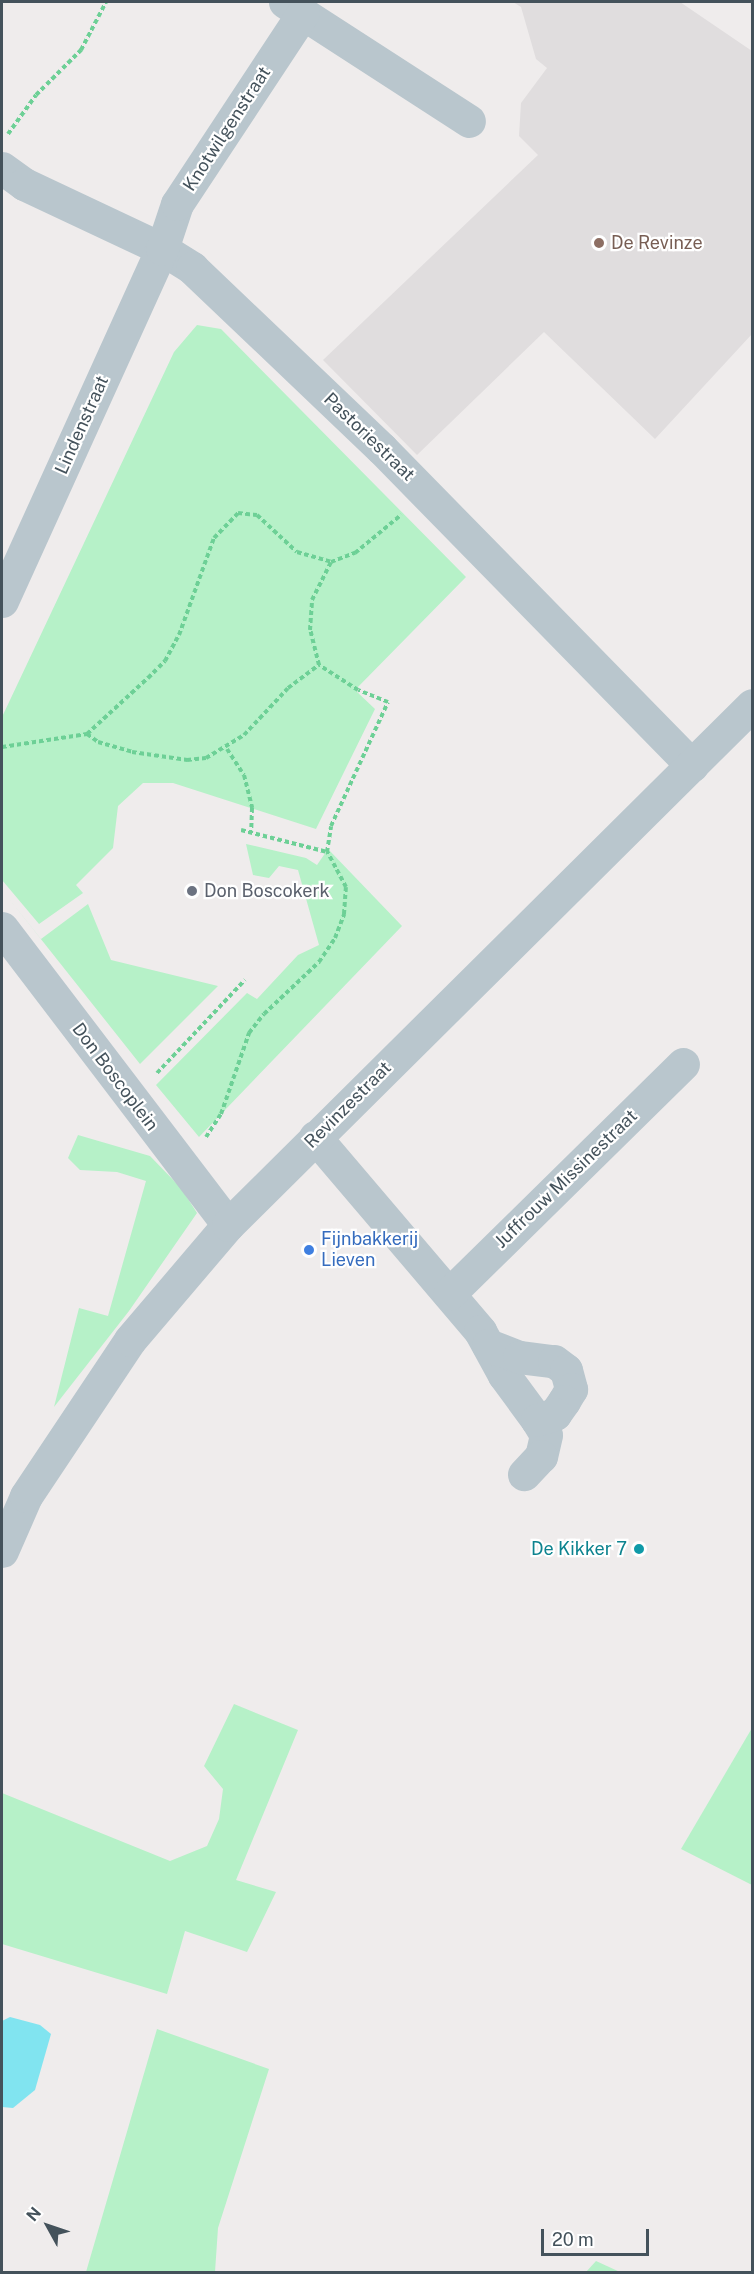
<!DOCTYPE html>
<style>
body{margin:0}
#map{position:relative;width:754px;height:2274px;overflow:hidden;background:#efecec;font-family:"Public Sans",sans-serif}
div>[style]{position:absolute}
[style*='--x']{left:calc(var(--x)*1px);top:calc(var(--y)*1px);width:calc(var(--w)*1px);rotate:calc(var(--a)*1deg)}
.education>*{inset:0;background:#e0ddde}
.green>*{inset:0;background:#b6f1c8}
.water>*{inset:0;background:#81e4f0}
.path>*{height:4px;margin-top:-2px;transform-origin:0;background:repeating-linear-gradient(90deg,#6dd096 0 4.5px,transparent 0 7.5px)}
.minor>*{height:33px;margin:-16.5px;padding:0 16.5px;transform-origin:16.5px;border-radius:16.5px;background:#b9c6cd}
.dots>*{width:16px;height:16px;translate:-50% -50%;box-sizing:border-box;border:3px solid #fff;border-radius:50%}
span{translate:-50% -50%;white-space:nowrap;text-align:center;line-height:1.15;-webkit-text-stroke:4.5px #fff;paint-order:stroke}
.street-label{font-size:18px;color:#44525b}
.education-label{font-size:18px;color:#785e54}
.left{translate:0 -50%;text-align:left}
.worship-label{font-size:18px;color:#5b616d}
.shop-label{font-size:18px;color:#366cbe}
.culture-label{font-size:18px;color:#0d838f}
.right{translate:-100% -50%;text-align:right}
.frame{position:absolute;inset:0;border:3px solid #44525b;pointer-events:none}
.north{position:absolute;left:18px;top:2196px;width:60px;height:60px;-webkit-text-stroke:4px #fff;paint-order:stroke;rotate:310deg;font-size:16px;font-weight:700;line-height:24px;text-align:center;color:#44525b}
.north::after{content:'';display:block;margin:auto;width:21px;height:27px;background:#44525b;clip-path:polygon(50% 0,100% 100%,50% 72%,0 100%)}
.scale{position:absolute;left:541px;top:2229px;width:108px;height:27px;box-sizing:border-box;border:3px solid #44525b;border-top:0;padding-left:8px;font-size:18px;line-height:21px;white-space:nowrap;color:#44525b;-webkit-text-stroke:4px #fff;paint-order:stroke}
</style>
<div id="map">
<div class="education">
<div style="clip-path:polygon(513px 2px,680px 2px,752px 51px,752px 334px,655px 439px,544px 332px,417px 455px,323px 360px,538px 155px,519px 136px,521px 103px,547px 68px,536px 59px,521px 7px)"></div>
</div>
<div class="green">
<div style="clip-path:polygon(197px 325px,221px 329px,466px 577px,355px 690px,375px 709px,316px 829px,173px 783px,143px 783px,118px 806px,113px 848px,76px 885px,83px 893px,39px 924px,2px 880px,2px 717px,174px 352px)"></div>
<div style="clip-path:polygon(246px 844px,306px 858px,317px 865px,328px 849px,402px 926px,199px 1137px,156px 1085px,247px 993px,257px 999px,298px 955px,319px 945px,298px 870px,279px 866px,269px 878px,253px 875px)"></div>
<div style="clip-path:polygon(2px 890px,41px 939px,88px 904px,111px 960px,218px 986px,140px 1064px)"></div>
<div style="clip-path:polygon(78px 1135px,150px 1156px,181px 1188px,197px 1213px,129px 1311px,54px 1407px,79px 1308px,108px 1316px,146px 1181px,117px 1172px,80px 1170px,68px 1158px)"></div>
<div style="clip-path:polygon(234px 1704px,298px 1730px,236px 1880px,276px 1892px,247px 1952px,185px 1931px,167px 1994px,2px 1944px,2px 1793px,170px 1861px,207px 1846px,219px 1819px,223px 1789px,204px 1766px)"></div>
<div style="clip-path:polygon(752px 1728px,752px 1885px,681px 1849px)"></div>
<div style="clip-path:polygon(157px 2029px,269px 2069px,218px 2228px,215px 2272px,86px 2272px)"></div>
<div style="clip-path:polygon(596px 2261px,620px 2272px,586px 2272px)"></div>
</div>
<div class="water">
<div style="clip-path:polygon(10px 2017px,40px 2025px,51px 2034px,35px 2090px,13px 2108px,2px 2107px,2px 2021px)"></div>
</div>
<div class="path">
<div style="--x:8;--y:134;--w:48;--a:-54.3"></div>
<div style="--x:36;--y:95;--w:64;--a:-45"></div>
<div style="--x:81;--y:50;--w:54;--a:-62.5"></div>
<div style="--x:87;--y:734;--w:14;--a:36"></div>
<div style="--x:98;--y:742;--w:35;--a:16"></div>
<div style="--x:132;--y:752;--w:56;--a:8.3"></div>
<div style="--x:187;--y:760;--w:19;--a:-6"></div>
<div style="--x:206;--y:758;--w:44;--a:-31.2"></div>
<div style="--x:244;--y:735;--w:64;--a:-46.9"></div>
<div style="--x:288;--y:688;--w:39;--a:-37"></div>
<div style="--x:2;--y:747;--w:86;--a:-8.7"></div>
<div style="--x:87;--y:734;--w:83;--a:-42.6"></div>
<div style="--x:148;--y:678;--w:24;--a:-45"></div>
<div style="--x:165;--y:661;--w:30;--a:-62"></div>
<div style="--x:179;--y:635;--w:103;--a:-70.2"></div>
<div style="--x:214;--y:538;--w:35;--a:-46"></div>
<div style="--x:238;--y:513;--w:19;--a:6"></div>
<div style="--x:257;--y:515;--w:54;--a:42.8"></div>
<div style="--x:297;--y:552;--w:35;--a:16"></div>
<div style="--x:227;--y:749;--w:31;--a:57"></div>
<div style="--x:244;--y:775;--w:34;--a:76"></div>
<div style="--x:252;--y:808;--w:24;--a:92"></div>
<div style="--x:241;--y:830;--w:89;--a:14.3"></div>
<div style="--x:157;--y:1073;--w:128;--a:-46.6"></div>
<div style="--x:206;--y:1137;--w:27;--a:-57"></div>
<div style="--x:221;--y:1114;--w:86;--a:-70.9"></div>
<div style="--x:249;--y:1033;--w:24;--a:-52"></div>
<div style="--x:264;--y:1014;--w:76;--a:-43.4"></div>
<div style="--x:319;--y:962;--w:29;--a:-56"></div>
<div style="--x:335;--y:938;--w:26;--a:-69"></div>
<div style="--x:344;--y:914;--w:27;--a:-86"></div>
<div style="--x:346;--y:887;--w:40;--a:-118"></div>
<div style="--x:327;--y:852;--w:26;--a:-81"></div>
<div style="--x:331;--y:826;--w:136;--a:-65.3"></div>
<div style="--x:388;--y:702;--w:32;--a:-158"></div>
<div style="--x:358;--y:690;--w:46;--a:-147.3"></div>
<div style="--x:319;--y:665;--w:36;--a:-104"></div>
<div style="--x:310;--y:630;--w:30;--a:-86"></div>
<div style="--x:312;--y:600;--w:42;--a:-63.4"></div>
<div style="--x:331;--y:562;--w:26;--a:-21"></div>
<div style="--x:355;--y:553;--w:60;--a:-39.6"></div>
</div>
<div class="minor">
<div style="--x:285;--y:2;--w:219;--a:32.9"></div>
<div style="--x:2;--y:168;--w:27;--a:36"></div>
<div style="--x:24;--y:184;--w:153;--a:25.2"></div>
<div style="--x:162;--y:249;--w:36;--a:32"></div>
<div style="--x:192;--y:268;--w:262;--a:43.6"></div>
<div style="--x:382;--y:449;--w:443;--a:45.6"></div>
<div style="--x:2;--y:601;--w:387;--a:-65.6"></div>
<div style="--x:162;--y:249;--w:47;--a:-71.6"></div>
<div style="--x:177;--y:204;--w:229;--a:-56.6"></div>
<div style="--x:2;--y:928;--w:373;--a:52.7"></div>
<div style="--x:315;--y:1137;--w:255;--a:49.6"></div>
<div style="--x:480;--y:1331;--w:50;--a:61.4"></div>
<div style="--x:504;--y:1375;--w:56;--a:53.7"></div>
<div style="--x:537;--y:1420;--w:17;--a:59"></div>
<div style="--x:546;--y:1435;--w:22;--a:103"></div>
<div style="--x:541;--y:1456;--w:25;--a:133"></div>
<div style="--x:449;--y:1294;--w:328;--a:-44.5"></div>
<div style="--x:488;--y:1345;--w:33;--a:21"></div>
<div style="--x:519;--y:1357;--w:35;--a:7"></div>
<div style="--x:554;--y:1361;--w:15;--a:37"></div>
<div style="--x:566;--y:1370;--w:20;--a:75"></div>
<div style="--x:571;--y:1389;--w:14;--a:120"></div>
<div style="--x:564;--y:1401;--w:16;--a:125"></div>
<div style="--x:555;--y:1414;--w:19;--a:162"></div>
<div style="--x:2;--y:1551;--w:60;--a:-66.4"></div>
<div style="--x:26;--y:1496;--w:187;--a:-56.3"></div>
<div style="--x:130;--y:1340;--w:151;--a:-49.6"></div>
<div style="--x:228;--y:1225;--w:738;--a:-44.78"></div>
</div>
<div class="dots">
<div style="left:599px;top:243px;background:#8d6e63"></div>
<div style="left:192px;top:891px;background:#6b7280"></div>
<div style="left:309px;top:1250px;background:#3f7fe0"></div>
<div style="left:639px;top:1549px;background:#0f9aa8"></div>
</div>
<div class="street-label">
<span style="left:227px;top:129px;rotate:-57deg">Knotwilgenstraat</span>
<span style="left:82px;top:425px;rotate:-66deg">Lindenstraat</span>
<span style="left:369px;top:437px;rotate:44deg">Pastoriestraat</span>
<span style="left:115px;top:1077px;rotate:53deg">Don Boscoplein</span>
<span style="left:348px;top:1105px;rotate:-45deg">Revinzestraat</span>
<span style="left:566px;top:1179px;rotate:-44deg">Juffrouw Missinestraat</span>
</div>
<div class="education-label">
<span class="left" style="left:611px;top:243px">De Revinze</span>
</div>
<div class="worship-label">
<span class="left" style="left:204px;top:891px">Don Boscokerk</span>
</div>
<div class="shop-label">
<span class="left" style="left:321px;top:1250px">Fijnbakkerij<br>Lieven</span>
</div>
<div class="culture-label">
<span class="right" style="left:627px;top:1549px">De Kikker 7</span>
</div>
<div class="frame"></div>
<div class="north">N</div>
<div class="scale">20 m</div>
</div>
